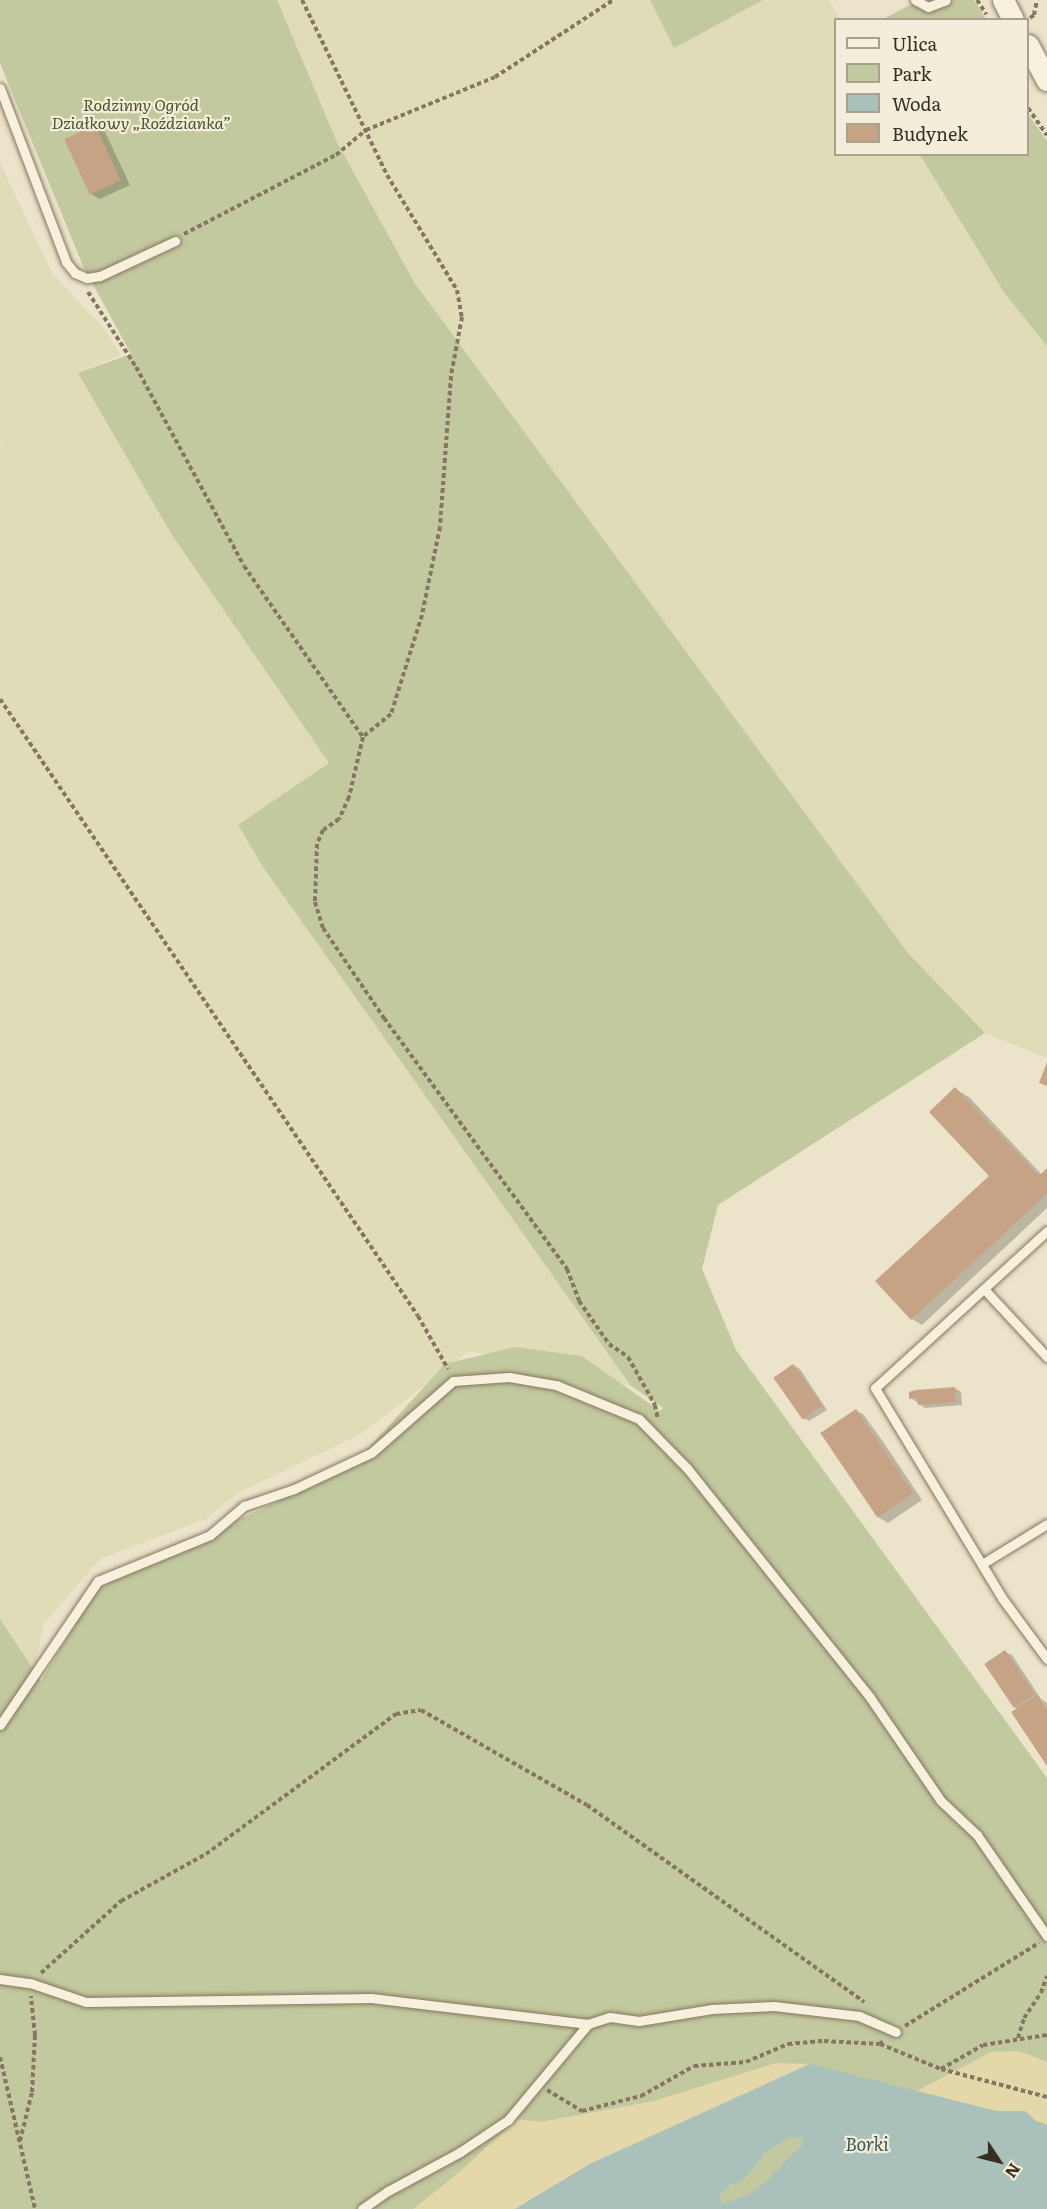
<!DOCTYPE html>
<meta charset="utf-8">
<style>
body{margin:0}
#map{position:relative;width:1047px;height:2209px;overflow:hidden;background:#ebe3ca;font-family:Literata,serif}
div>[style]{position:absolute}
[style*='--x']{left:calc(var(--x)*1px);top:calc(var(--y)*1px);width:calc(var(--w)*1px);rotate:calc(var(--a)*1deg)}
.farmland>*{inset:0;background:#e0dcb8}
.green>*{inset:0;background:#c2c99f}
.sand>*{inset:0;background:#e4d8aa}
.water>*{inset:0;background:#aac0bb}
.shadow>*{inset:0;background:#0003}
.building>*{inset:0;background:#c6a384;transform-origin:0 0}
.path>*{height:4px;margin-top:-2px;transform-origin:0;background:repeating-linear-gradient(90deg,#867660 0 4.5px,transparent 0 7.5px)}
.roads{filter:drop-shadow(0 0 2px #867660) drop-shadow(0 0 2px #867660)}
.service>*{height:9px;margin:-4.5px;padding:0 4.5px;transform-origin:4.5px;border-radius:4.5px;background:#f6f0dd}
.tertiary>*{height:21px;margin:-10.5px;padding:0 10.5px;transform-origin:10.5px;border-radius:10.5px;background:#f6f0dd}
span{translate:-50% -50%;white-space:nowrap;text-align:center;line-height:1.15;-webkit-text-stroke:4.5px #f3edd9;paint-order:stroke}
.park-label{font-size:16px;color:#47532a;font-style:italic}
.water-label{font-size:18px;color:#335656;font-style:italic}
.legend{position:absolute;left:834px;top:18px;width:195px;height:138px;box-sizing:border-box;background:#f3edd9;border:2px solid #a8a190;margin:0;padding:8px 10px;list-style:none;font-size:18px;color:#382e22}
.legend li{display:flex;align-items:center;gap:12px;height:30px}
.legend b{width:30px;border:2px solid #a8a190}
.north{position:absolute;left:969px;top:2131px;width:60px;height:60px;-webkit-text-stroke:4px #f3edd9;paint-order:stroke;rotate:125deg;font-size:16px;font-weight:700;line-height:24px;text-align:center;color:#382e22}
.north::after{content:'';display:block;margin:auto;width:21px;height:27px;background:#382e22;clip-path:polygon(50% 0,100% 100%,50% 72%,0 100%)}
</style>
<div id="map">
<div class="farmland">
<div style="clip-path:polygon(277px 0,650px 0,674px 47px,763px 0,829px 0,841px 19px,836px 20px,836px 154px,920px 155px,1005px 294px,1047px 346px,1047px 1058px,985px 1033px,908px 953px,414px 282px,337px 142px)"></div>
<div style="clip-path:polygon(0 163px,53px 275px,106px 330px,120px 355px,79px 373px,172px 535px,329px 763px,238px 826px,263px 867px,631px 1386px,469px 1351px,361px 1434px,238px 1493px,206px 1519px,100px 1559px,43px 1625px,34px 1673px,0 1625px,0 443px,20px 483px,0 440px)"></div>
</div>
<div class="green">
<div style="clip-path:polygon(0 0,277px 0,337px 142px,414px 282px,908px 953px,985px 1033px,718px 1205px,702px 1269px,736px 1350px,1047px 1778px,1047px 2209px,0 2209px,0 1619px,41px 1681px,94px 1593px,140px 1559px,217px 1530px,352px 1466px,445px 1364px,515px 1347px,582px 1356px,660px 1411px,663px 1408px,631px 1386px,263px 867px,238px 825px,329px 763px,172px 535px,78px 373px,131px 354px,83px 266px,0 63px)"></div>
<div style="clip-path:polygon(650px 0,763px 0,674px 48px)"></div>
<div style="clip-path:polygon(920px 0,974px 0,986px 19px,881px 20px)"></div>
<div style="clip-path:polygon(1028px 114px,1047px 141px,1047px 346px,1005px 294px,920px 155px,1028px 154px)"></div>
</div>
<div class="sand">
<div style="clip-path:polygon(1019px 2051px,1047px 2062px,1047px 2125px,1036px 2121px,1025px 2111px,996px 2111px,917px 2091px,991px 2052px)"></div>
<div style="clip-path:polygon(776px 2063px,810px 2064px,590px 2164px,515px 2209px,413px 2209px,456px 2175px,517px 2119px,541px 2122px,654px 2101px)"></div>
</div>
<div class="water">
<div style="clip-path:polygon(evenodd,810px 2064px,996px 2111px,1025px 2111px,1036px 2121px,1047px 2125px,1047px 2209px,515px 2209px,590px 2164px,810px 2064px,790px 2137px,802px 2138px,802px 2146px,782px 2164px,780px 2170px,774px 2171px,770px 2179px,748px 2195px,724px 2204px,719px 2200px,721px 2193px,730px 2185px,743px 2180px,766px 2152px,790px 2137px)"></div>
</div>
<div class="shadow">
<div style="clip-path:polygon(95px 127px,105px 132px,130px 185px,100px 199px,90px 193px)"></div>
<div style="clip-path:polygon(955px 1089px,969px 1097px,1043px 1176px,1047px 1171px,1047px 1208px,922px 1325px,912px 1319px,877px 1281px,991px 1176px)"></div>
<div style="clip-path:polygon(793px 1365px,800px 1369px,827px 1410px,809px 1421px,803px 1418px)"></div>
<div style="clip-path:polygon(955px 1388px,961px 1392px,962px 1405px,925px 1408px,911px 1398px)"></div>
<div style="clip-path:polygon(856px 1411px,863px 1414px,884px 1443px,922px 1500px,888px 1523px,878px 1517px,822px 1434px)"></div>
<div style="clip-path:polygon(1005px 1652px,1012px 1655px,1041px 1699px,1047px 1703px,1047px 1763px,1015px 1707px)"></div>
</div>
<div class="building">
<div style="left:95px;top:125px;width:61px;height:34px;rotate:65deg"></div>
<div style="clip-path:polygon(1047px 1062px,1047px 1086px,1039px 1083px)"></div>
<div style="clip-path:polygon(955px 1087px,1039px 1176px,1047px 1168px,1047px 1194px,911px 1320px,875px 1281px,989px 1176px,929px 1112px)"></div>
<div style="left:793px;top:1364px;width:51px;height:24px;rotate:55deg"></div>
<div style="clip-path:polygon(955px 1387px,956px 1402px,918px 1405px,917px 1398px,909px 1399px,909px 1392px,916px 1390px)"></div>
<div style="left:856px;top:1409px;width:102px;height:43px;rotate:56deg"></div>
<div style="left:1005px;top:1650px;width:53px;height:25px;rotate:56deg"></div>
<div style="clip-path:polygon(1037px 1695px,1047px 1710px,1047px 1766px,1011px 1712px)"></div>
</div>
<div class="path">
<div style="--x:302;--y:0;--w:195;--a:64.1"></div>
<div style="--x:387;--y:175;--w:135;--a:58.7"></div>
<div style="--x:457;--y:290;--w:27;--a:80"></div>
<div style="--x:462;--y:317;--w:60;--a:100.6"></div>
<div style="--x:451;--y:376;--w:151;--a:94.2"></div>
<div style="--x:440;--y:527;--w:90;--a:101.6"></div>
<div style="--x:422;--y:615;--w:104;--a:107.4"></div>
<div style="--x:391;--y:714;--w:36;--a:141"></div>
<div style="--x:363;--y:737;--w:62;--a:103.1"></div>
<div style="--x:349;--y:797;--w:24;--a:114"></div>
<div style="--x:339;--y:819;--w:19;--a:145"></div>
<div style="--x:323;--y:830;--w:15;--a:113"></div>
<div style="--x:317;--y:844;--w:58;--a:92"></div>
<div style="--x:315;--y:902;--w:27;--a:73"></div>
<div style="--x:323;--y:928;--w:109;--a:55.9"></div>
<div style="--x:384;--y:1018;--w:311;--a:53.9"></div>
<div style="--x:567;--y:1269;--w:34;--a:69"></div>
<div style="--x:579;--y:1301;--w:52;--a:55.1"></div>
<div style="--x:609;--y:1344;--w:23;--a:34"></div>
<div style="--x:628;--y:1357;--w:55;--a:60.6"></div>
<div style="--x:655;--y:1405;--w:15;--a:79"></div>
<div style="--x:977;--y:0;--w:17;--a:57"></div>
<div style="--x:1030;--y:18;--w:5;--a:-37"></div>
<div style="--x:1034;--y:15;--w:15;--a:-79"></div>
<div style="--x:1028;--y:108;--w:33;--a:55"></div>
<div style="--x:184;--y:234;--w:171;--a:-27.5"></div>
<div style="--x:336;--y:155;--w:39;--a:-40"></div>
<div style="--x:366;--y:130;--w:139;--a:-22.3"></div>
<div style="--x:495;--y:77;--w:141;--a:-33.1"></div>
<div style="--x:88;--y:292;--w:89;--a:57.4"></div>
<div style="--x:136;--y:367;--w:226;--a:61.5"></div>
<div style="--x:244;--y:566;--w:208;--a:55.2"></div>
<div style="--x:0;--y:699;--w:745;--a:55.88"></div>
<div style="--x:418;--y:1316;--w:61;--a:60.5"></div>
<div style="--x:41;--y:1973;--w:108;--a:-42"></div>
<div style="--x:121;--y:1901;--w:97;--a:-28.9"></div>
<div style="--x:206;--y:1854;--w:236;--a:-36.4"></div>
<div style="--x:396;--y:1714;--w:25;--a:-9"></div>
<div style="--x:421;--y:1710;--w:191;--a:29.8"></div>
<div style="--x:587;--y:1805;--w:340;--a:35.4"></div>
<div style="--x:905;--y:2026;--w:158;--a:-31.8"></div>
<div style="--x:1018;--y:2038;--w:21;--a:-73"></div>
<div style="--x:1024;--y:2018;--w:30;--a:-56"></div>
<div style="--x:1041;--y:1993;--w:18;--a:-71"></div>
<div style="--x:880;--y:2044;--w:66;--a:22.3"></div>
<div style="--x:941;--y:2069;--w:110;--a:14.8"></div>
<div style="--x:0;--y:2057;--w:156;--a:77"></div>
<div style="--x:941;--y:2069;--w:48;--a:-29.7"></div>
<div style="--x:983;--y:2045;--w:65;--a:-8.9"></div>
<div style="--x:547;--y:2090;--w:41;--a:31"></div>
<div style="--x:582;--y:2111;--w:61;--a:-14.3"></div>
<div style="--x:641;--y:2096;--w:61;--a:-29.5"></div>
<div style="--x:694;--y:2066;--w:52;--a:-4.4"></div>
<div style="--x:746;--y:2062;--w:46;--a:-23.2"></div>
<div style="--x:788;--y:2044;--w:36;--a:-5"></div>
<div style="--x:824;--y:2041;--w:55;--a:3.1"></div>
<div style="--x:879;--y:2044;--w:6;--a:-31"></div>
<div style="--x:20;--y:2141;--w:50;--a:-76.2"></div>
<div style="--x:32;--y:2092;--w:57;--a:-87"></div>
<div style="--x:35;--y:2035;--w:39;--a:-96"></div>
</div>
<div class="roads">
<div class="service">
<div style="--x:915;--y:0;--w:15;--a:28"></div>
<div style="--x:928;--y:7;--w:19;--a:-21"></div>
<div style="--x:0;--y:88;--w:186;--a:69.2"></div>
<div style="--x:66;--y:262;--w:14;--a:51"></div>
<div style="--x:75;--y:273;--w:13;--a:23"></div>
<div style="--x:87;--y:278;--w:13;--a:-9"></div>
<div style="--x:100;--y:276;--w:83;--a:-25"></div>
<div style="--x:1047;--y:1231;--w:233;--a:137.6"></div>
<div style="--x:875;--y:1388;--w:245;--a:58.8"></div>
<div style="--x:1002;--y:1598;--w:76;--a:53.6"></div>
<div style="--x:984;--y:1289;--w:93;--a:47.2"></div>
<div style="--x:982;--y:1564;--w:76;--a:-31.6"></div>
<div style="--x:0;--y:1725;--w:174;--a:-55.8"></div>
<div style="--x:98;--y:1581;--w:121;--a:-22.3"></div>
<div style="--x:210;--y:1535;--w:45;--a:-40.5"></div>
<div style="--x:244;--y:1506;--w:53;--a:-18.8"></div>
<div style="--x:294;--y:1489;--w:85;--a:-25.1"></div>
<div style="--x:371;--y:1453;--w:109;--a:-41.3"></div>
<div style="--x:453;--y:1381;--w:56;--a:-4.1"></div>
<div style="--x:509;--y:1377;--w:48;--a:9.7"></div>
<div style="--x:556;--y:1385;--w:90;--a:22.3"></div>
<div style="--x:639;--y:1419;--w:69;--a:45.6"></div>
<div style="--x:687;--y:1468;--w:292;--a:51.4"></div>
<div style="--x:869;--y:1696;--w:127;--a:55.6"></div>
<div style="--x:941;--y:1801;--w:50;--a:43.4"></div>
<div style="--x:977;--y:1835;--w:123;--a:55.3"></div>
<div style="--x:0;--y:1979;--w:30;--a:8"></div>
<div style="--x:30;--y:1983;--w:59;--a:18.7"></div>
<div style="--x:86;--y:2002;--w:285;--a:-0.8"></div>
<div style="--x:371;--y:1998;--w:219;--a:6.8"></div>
<div style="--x:588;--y:2024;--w:23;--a:-18"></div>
<div style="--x:610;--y:2017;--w:29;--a:8"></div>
<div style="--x:639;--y:2021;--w:74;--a:-9.3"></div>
<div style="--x:712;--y:2009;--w:62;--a:-2.8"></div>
<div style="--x:774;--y:2006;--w:86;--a:6.7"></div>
<div style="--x:859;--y:2016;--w:40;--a:23.4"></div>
<div style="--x:362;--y:2209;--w:32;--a:-35"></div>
<div style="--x:388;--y:2191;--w:82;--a:-28.4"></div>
<div style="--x:460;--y:2152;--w:58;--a:-33.7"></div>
<div style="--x:508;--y:2120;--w:125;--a:-50.2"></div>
</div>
<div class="tertiary">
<div style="--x:1003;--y:0;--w:22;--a:63"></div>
<div style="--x:1028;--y:45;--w:40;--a:62"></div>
</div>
</div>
<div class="park-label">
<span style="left:141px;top:113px">Rodzinny Ogród<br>Działkowy „Roździanka”</span>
</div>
<div class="water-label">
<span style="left:867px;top:2144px">Borki</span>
</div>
<ul class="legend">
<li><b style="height:8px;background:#f6f0dd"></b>Ulica</li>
<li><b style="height:16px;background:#c2c99f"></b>Park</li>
<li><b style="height:16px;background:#aac0bb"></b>Woda</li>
<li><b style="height:16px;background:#c6a384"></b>Budynek</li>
</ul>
<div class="north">N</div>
</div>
